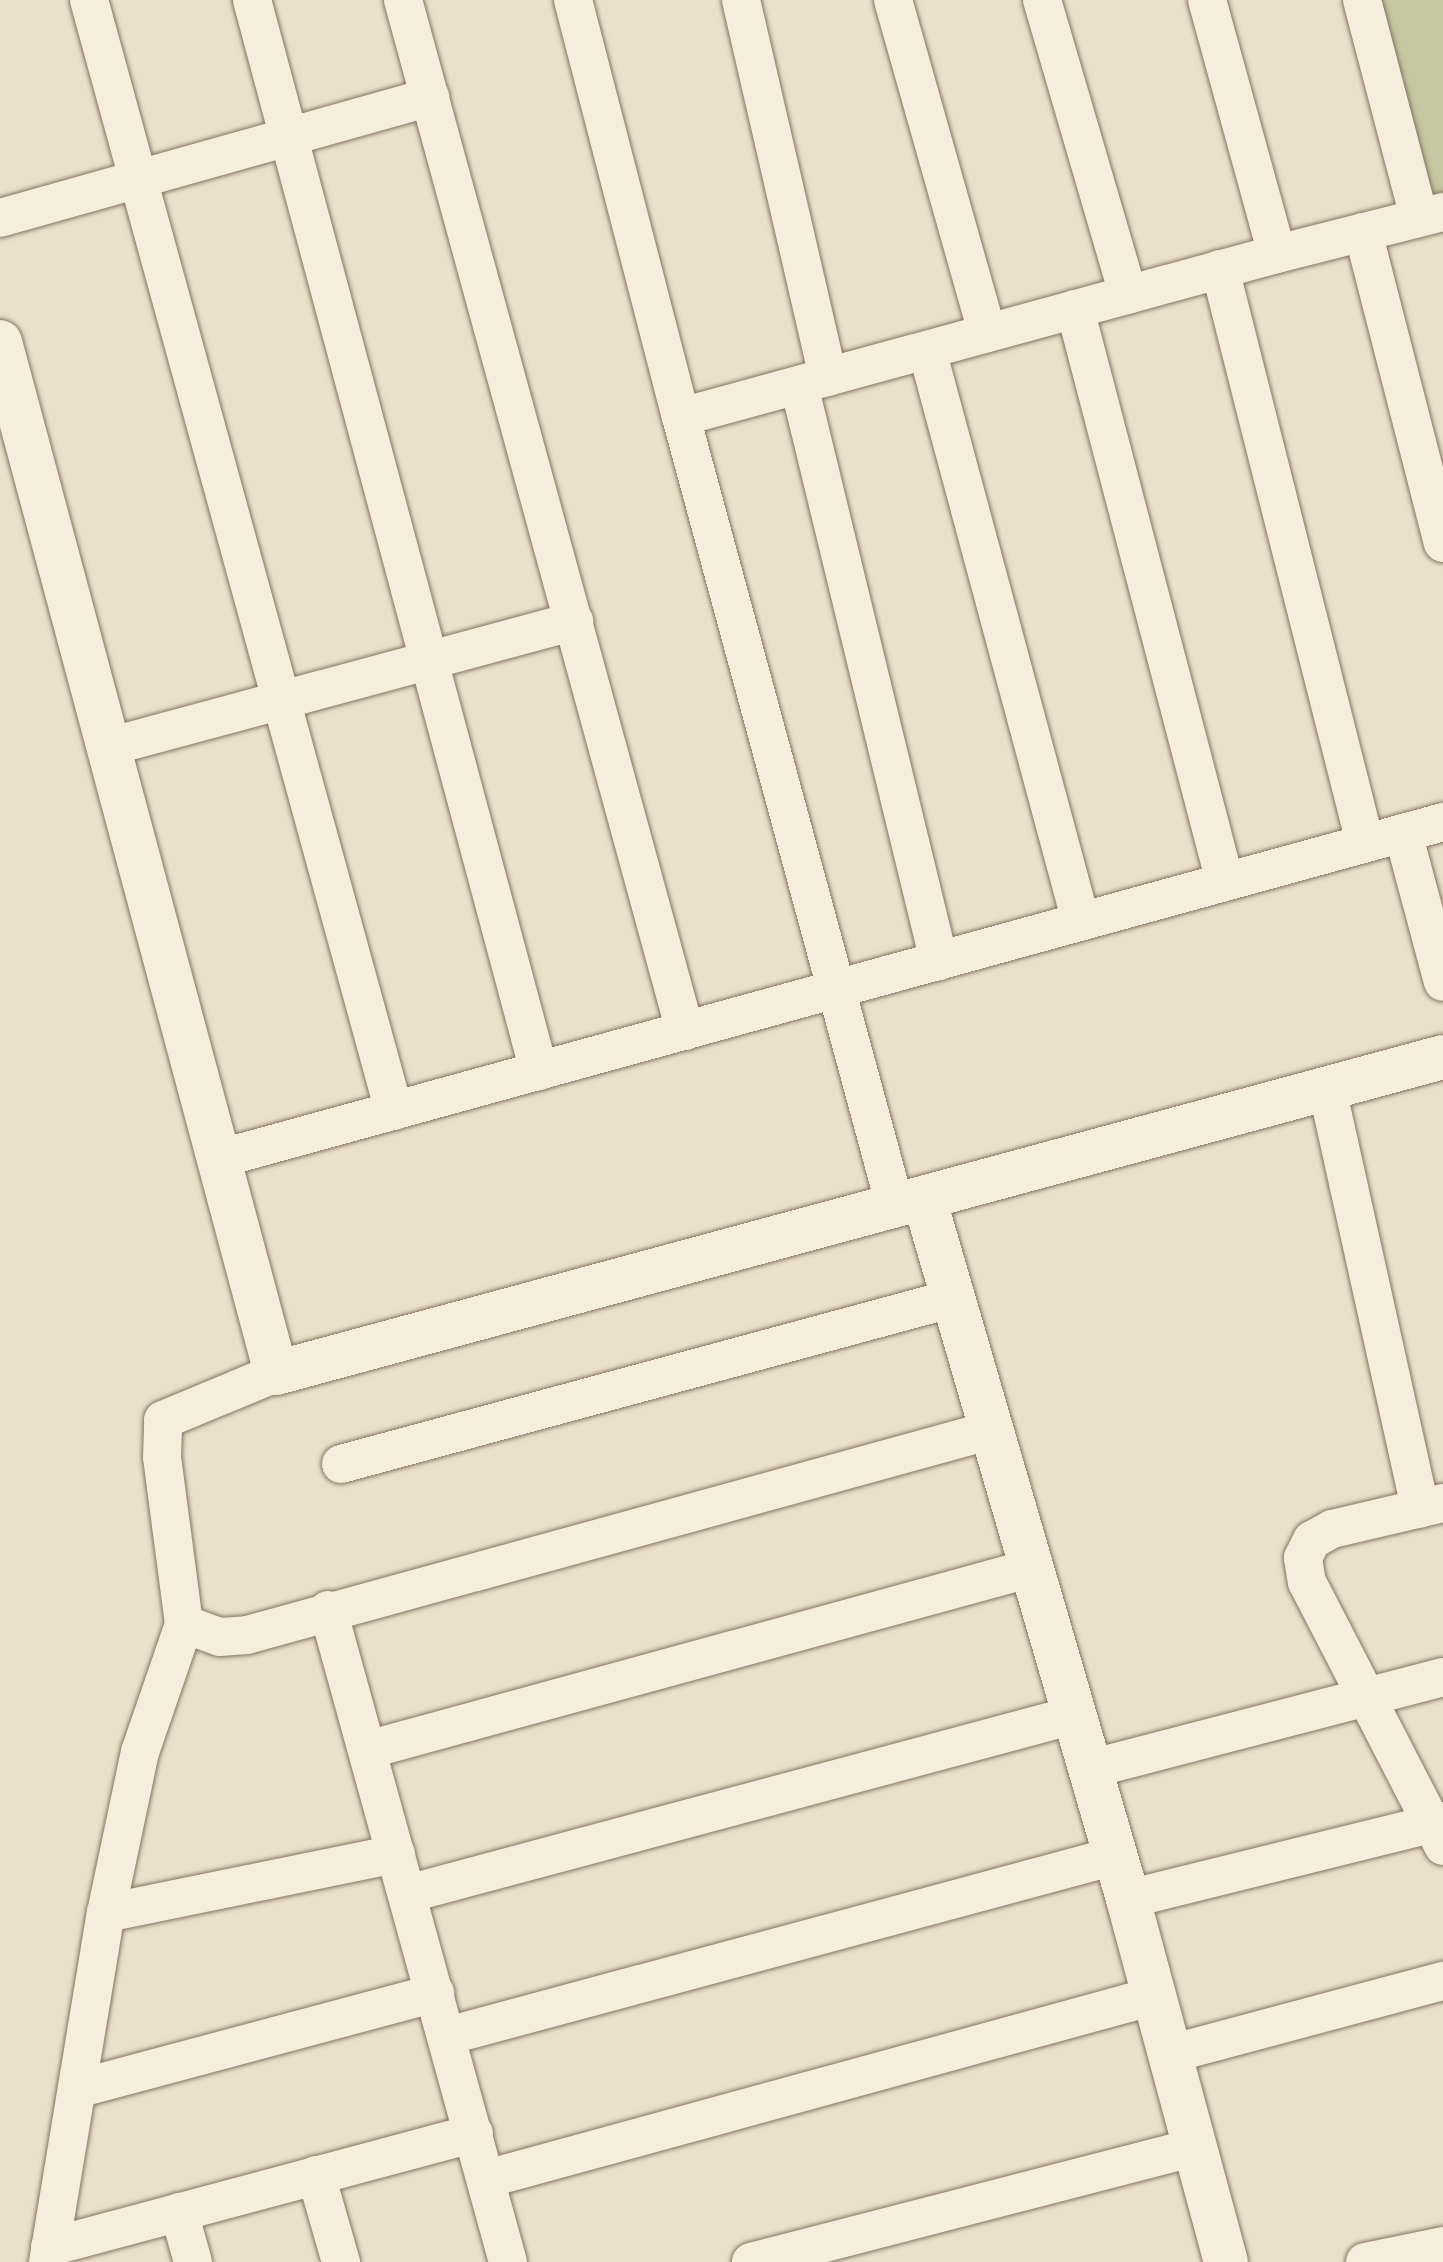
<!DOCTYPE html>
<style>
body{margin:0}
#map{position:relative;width:1443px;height:2262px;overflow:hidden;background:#eae0cb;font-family:"IBM Plex Serif",serif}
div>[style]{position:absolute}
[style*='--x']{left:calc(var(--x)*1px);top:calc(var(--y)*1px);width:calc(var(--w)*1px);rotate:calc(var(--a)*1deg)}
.green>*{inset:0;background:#c4c7a0}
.roads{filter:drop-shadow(0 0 2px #857361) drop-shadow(0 0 2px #857361)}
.minor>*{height:38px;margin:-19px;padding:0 19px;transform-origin:19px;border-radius:19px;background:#f6eddd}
.tertiary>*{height:44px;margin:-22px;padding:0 22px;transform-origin:22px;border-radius:22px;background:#f6eddd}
span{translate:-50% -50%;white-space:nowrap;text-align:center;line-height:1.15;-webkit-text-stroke:7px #f2eada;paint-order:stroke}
</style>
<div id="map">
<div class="green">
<div style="clip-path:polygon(1373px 0,1443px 0,1443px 195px,1428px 200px)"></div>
</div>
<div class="roads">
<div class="minor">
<div style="--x:89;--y:0;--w:1152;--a:74.65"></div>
<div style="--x:252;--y:0;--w:1109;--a:75"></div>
<div style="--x:403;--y:0;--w:1069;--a:74.7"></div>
<div style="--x:573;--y:0;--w:431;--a:75.5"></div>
<div style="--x:681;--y:417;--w:818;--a:74.82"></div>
<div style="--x:741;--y:0;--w:387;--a:77"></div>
<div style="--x:893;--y:0;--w:346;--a:74.2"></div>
<div style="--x:1042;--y:0;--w:307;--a:73.7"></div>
<div style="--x:1207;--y:0;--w:263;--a:74.6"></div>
<div style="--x:1362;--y:0;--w:225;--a:75.3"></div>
<div style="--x:0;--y:218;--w:447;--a:-15.7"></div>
<div style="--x:1363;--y:232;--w:321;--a:75.6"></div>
<div style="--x:1220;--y:269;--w:592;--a:75.82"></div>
<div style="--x:1075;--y:309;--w:592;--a:75.33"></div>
<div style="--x:927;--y:350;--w:592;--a:74.93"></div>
<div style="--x:799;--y:385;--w:593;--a:76.34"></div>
<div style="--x:681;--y:417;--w:618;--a:-15.3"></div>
<div style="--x:1277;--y:254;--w:171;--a:-14.2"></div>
<div style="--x:108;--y:747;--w:483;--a:-15.1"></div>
<div style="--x:1403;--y:833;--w:154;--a:75"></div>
<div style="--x:1327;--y:1088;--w:431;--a:77.5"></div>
<div style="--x:218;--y:1159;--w:1271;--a:-15.38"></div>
<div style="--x:341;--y:1464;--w:635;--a:-15.15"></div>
<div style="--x:1443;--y:1503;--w:114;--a:166.8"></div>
<div style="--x:1332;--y:1529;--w:23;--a:151"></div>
<div style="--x:1312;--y:1540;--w:20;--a:117"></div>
<div style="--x:1303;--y:1558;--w:24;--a:81"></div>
<div style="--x:1307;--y:1582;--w:297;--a:62.7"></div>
<div style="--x:328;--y:1610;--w:676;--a:74.57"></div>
<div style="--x:184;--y:1624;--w:38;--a:20"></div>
<div style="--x:220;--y:1637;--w:27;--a:-4"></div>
<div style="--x:247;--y:1635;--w:773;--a:-15.39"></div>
<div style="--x:367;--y:1750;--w:689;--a:-15.31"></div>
<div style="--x:1090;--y:1769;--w:365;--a:-14.6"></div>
<div style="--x:407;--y:1894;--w:691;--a:-15.02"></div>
<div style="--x:1128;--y:1899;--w:325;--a:-13.9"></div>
<div style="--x:106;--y:1913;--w:296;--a:-11.5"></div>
<div style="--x:447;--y:2036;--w:692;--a:-15.08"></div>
<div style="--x:1170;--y:2054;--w:283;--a:-15"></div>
<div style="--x:77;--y:2089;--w:371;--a:-15"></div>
<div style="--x:316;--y:2175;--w:91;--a:74"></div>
<div style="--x:486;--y:2179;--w:693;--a:-15.32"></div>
<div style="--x:179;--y:2212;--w:52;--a:74.4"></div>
<div style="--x:50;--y:2247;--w:439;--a:-15"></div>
<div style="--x:48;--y:2262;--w:354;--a:-80.6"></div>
<div style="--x:106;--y:1913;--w:165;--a:-78.1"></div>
<div style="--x:140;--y:1752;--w:135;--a:-71"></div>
<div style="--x:184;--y:1624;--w:168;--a:-97.5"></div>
<div style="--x:162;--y:1457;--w:37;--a:-88"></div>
<div style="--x:163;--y:1420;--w:122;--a:-22.6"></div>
<div style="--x:751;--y:2262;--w:459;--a:-14.5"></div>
<div style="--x:1365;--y:2262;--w:80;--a:-11.6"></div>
</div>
<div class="tertiary">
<div style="--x:0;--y:342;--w:1067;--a:75.01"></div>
<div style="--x:276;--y:1373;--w:1209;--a:-15.15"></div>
<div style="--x:924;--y:1198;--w:730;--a:73.77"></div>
<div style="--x:1128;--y:1899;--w:376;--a:74.9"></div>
</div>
</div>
</div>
